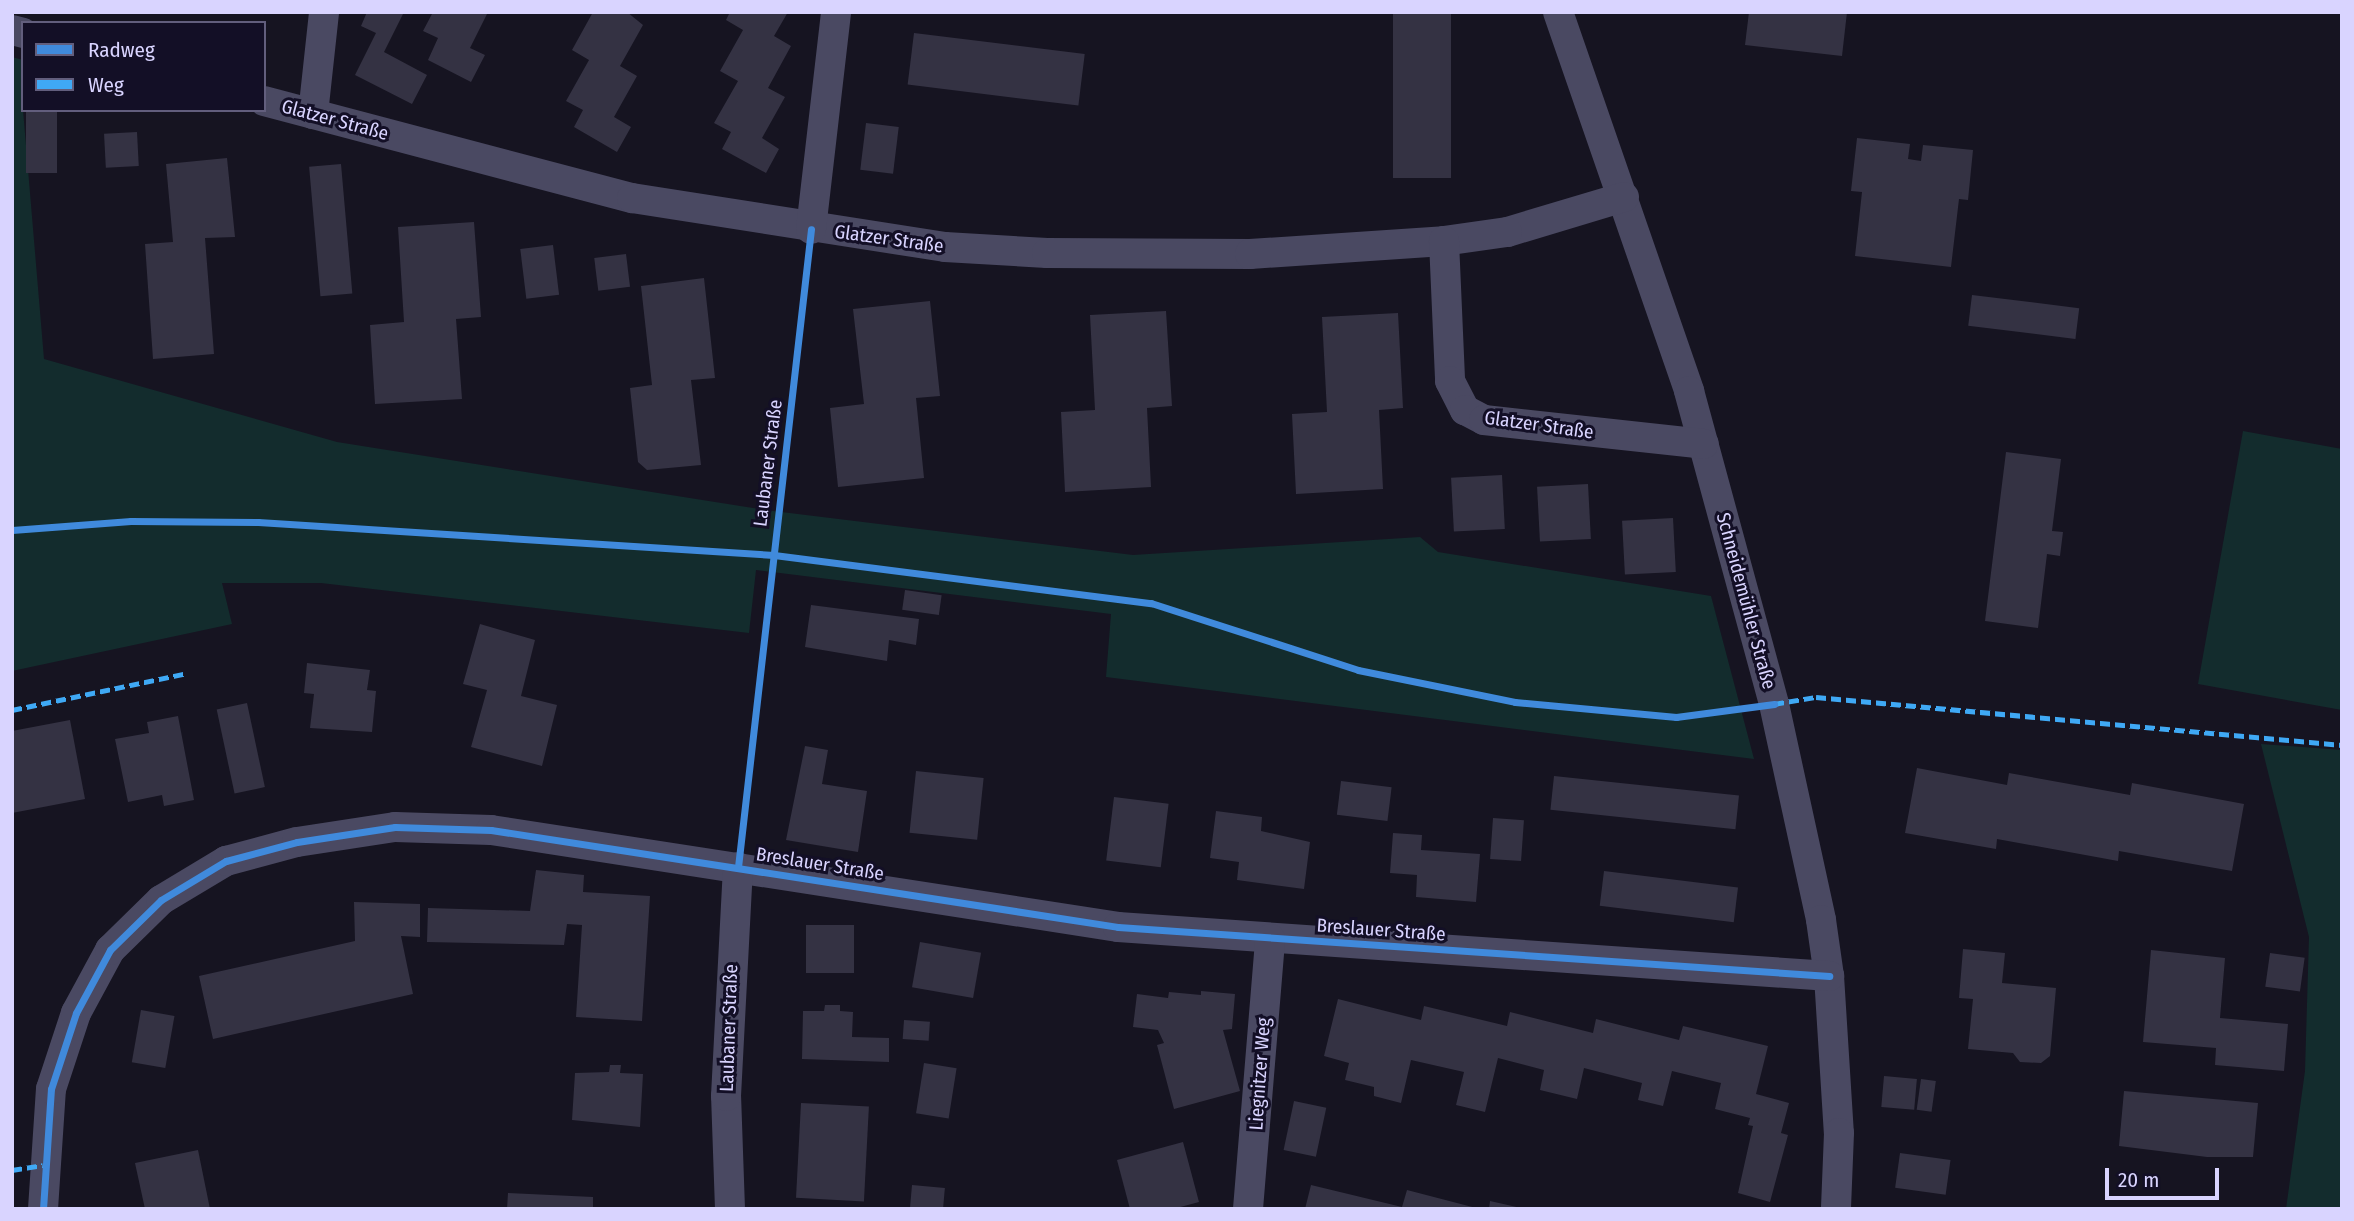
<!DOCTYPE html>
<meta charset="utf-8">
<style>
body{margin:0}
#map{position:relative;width:2354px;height:1221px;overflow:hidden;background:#161421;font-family:"Fira Sans Condensed",sans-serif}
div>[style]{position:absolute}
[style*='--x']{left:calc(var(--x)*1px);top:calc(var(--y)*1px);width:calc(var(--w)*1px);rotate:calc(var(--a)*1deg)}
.green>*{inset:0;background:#132c2d}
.building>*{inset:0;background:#343243;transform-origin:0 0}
.street>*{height:30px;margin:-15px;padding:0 15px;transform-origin:15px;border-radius:15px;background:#4a4962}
.quiet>*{height:5px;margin-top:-2.5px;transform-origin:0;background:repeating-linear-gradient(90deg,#3fa9f5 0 10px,transparent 0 15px)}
.cycleway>*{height:7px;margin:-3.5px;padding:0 3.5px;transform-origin:3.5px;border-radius:3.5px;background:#408adc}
span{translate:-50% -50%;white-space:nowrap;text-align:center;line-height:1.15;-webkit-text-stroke:6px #130f26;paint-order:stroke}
.street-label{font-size:19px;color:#d9d4ff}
.frame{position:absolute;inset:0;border:14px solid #d9d4ff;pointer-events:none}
.legend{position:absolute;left:21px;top:21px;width:245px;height:91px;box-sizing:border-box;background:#130f26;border:2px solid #625e7d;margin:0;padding:9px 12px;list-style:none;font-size:21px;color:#d9d4ff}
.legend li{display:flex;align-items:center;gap:14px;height:35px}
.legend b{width:35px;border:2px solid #625e7d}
.scale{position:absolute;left:2105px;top:1168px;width:114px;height:32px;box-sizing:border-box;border:4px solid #d9d4ff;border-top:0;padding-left:9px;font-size:21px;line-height:24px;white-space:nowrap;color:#d9d4ff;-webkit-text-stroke:5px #130f26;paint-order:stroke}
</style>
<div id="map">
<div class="green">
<div style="clip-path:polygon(12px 57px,23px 60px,23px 110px,44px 359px,337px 442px,765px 510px,1133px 555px,1420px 537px,1438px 552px,1711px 596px,1754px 759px,1106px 677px,1111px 614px,756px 570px,749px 633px,321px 583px,222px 583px,232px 624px,12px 671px)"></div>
<div style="clip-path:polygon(2243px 431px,2342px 449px,2342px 710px,2198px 684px)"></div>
<div style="clip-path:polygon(2261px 744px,2342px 750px,2342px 1209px,2286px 1209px,2305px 1071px,2309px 937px)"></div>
</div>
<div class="building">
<div style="clip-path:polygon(367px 12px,404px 12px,384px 52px,427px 75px,412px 104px,355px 75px,376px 33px,361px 26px)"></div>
<div style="clip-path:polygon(433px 12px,488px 12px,470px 48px,485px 55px,471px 82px,428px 60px,438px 38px,423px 31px)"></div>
<div style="clip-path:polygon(593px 12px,627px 12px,643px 25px,620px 66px,637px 76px,614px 117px,631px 127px,617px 152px,574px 127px,583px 110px,566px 101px,589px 60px,572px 50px)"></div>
<div style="clip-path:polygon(730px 12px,788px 12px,774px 36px,791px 46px,768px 88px,785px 97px,762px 138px,779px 149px,766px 173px,722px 149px,731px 132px,714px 123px,738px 81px,720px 71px,743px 30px,726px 20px)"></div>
<div style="left:1393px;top:12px;width:58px;height:166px"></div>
<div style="clip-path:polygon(1749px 12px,1847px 12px,1842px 56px,1745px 45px)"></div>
<div style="left:914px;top:33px;width:172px;height:52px;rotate:7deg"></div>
<div style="left:26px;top:110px;width:31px;height:63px"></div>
<div style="left:866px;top:123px;width:33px;height:47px;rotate:7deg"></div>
<div style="left:137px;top:132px;width:34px;height:33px;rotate:87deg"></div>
<div style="clip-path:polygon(1857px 138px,1910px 144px,1908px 159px,1921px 161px,1923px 145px,1973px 150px,1968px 200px,1959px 199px,1951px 267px,1855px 256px,1862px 192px,1851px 191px)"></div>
<div style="clip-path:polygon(227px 158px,235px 237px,205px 238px,214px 354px,153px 359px,145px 244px,173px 242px,166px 164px)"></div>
<div style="left:341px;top:164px;width:130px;height:32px;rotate:85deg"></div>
<div style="clip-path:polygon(474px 222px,481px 317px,456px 319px,462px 399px,375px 404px,370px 325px,404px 322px,398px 227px)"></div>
<div style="left:553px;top:245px;width:50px;height:33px;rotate:83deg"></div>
<div style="left:626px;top:254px;width:33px;height:32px;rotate:83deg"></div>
<div style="clip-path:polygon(704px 278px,715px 378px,691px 380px,701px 465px,647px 470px,638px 462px,630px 388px,652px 385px,641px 286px)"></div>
<div style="left:1972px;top:295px;width:108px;height:31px;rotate:7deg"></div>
<div style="clip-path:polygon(930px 301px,940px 396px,916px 398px,924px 478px,838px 487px,830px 408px,864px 404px,853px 309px)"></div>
<div style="clip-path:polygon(1166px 311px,1172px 406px,1147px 408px,1151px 487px,1065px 492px,1061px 412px,1095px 410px,1090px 315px)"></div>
<div style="clip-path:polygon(1398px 313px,1403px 408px,1379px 410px,1383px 489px,1296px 494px,1292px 414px,1327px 412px,1322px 317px)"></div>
<div style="clip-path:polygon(2006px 452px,2061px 459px,2052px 531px,2063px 532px,2060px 556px,2047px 554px,2038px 628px,1985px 621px)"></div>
<div style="left:1502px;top:475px;width:54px;height:51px;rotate:87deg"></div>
<div style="left:1588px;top:484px;width:55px;height:51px;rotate:87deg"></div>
<div style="left:1673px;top:518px;width:54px;height:51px;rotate:87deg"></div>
<div style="left:905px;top:590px;width:37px;height:20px;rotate:8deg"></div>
<div style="clip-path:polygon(811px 605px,919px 619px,916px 645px,889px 640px,887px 661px,805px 647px)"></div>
<div style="clip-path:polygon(480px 624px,535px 640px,521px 696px,557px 705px,542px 766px,471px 747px,487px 690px,463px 684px)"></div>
<div style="clip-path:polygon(307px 663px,370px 670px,367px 690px,376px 691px,372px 732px,310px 728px,314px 694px,304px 693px)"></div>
<div style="left:247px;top:703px;width:86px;height:31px;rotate:78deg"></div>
<div style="clip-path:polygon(178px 716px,194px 800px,164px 806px,162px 795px,128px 802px,115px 739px,149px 733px,147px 722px)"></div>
<div style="clip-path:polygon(70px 720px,85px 799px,12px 813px,12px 731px)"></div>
<div style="clip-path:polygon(805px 746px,828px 750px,822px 784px,867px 791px,858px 852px,786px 840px)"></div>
<div style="clip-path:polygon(1917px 768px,2007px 785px,2009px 773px,2130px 795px,2132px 783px,2244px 804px,2232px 871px,2119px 851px,2118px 861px,1997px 839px,1996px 849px,1905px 833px)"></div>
<div style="left:916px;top:771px;width:68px;height:62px;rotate:6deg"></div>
<div style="left:1554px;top:776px;width:186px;height:34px;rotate:6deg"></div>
<div style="left:1341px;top:781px;width:51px;height:34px;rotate:7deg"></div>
<div style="left:1114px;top:797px;width:55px;height:64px;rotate:7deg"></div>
<div style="clip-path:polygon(1216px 811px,1262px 817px,1261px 831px,1310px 842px,1304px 889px,1237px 880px,1239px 862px,1210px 858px)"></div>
<div style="left:1493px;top:818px;width:31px;height:41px;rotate:4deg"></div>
<div style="clip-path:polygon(1393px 833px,1422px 835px,1421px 850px,1480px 854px,1476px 902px,1416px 897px,1417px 875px,1390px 873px)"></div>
<div style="clip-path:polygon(536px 870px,584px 875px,583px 892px,650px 896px,642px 1021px,576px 1017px,582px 925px,567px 924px,564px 945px,427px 942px,428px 908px,530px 911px)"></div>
<div style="left:1604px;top:871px;width:135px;height:35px;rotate:7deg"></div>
<div style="clip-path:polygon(354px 902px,420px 904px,420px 937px,401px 936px,413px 994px,213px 1039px,199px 976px,355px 941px)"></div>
<div style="left:806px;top:925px;width:48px;height:48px"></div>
<div style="left:920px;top:942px;width:62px;height:46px;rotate:10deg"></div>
<div style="clip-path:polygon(1963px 949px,2005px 953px,2002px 983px,2056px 988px,2050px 1056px,2041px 1063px,2020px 1062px,2013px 1053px,1968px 1049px,1973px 999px,1959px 998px)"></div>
<div style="clip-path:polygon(2151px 950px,2225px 958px,2220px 1018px,2288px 1024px,2284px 1071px,2215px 1065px,2216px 1048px,2143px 1042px)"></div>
<div style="left:2270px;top:953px;width:35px;height:34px;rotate:8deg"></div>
<div style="clip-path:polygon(1201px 991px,1235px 994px,1232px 1029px,1223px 1030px,1240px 1091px,1174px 1109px,1157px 1045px,1164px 1043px,1158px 1030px,1133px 1027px,1137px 994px,1168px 998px,1169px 992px,1201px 995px)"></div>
<div style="clip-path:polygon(1338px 999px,1421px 1020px,1424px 1006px,1507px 1026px,1510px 1012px,1593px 1033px,1596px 1019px,1679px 1040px,1683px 1026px,1768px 1046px,1756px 1094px,1789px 1103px,1781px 1133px,1788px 1135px,1770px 1202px,1738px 1193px,1753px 1126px,1748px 1125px,1750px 1118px,1715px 1109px,1721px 1083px,1672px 1071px,1663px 1106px,1638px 1100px,1642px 1083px,1584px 1068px,1577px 1099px,1540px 1090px,1544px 1070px,1498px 1058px,1485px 1112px,1456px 1105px,1464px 1072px,1411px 1060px,1401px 1103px,1374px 1096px,1374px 1087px,1345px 1080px,1349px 1063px,1324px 1056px)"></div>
<div style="clip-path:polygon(825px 1005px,840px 1005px,840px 1011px,853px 1012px,852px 1037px,889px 1038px,889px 1062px,802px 1059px,803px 1011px,824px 1011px)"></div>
<div style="left:141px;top:1010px;width:34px;height:53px;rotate:10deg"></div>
<div style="left:904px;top:1020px;width:26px;height:19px;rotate:4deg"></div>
<div style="left:924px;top:1063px;width:33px;height:51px;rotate:9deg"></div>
<div style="clip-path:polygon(610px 1065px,621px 1065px,620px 1073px,643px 1074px,640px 1127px,572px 1120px,575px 1073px,609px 1072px)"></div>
<div style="left:1884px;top:1076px;width:33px;height:31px;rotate:5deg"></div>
<div style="left:1921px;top:1079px;width:15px;height:31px;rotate:8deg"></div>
<div style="clip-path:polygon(2124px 1091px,2258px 1103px,2253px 1157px,2207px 1157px,2119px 1146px)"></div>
<div style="left:1294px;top:1101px;width:33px;height:50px;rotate:12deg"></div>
<div style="left:801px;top:1103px;width:68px;height:95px;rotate:3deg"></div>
<div style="clip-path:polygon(1183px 1142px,1199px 1202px,1173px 1209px,1130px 1209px,1117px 1160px)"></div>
<div style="clip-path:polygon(198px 1150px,210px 1209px,145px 1209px,135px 1163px)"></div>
<div style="left:1900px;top:1153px;width:51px;height:35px;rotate:8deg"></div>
<div style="left:912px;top:1185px;width:33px;height:24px;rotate:5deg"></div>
<div style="clip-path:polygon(1311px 1185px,1402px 1207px,1407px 1190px,1480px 1209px,1305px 1209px)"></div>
<div style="clip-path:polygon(508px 1193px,593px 1197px,593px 1209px,507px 1209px)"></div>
<div style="clip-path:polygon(1490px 1201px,1521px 1208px,1521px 1209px,1489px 1209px)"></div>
</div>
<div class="street">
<div style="--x:1558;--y:12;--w:401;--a:70.9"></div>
<div style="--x:1689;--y:391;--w:324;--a:74.8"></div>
<div style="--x:1774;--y:704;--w:221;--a:77.7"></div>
<div style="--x:1821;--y:920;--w:57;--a:81.9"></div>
<div style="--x:1829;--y:976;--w:157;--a:86.4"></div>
<div style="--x:1839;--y:1133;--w:76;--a:92.3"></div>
<div style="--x:12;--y:30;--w:11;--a:15"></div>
<div style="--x:264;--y:101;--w:381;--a:14.8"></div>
<div style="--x:632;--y:198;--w:317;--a:8.9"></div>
<div style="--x:945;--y:247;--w:102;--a:3.4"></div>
<div style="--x:1047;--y:253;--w:203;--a:0.3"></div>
<div style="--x:1250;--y:254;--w:194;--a:-3.8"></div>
<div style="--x:313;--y:114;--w:103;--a:-83.8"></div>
<div style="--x:1624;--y:197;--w:122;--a:163.3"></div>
<div style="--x:1507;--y:232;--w:64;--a:171.9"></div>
<div style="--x:1444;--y:241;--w:140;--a:87.5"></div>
<div style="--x:1450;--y:381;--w:33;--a:63"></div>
<div style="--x:1465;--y:410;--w:21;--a:28"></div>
<div style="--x:1484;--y:420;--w:221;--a:6.2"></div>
<div style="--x:811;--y:229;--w:218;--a:-83.4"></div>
<div style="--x:43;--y:1209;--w:120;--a:-86.2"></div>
<div style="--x:51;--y:1089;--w:80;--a:-71.8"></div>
<div style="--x:76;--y:1013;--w:72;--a:-61.6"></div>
<div style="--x:110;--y:950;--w:71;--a:-44.4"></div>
<div style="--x:161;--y:900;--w:76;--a:-31"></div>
<div style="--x:226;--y:861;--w:73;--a:-15"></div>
<div style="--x:297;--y:842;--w:99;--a:-8.7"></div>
<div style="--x:395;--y:827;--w:96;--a:1.8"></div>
<div style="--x:491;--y:830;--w:634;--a:8.79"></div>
<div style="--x:1118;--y:927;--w:713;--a:3.94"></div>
<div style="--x:730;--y:1209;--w:113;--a:-92"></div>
<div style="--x:726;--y:1096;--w:229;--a:-87"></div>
<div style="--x:1248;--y:1209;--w:271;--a:-85.3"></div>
</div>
<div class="quiet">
<div style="--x:1774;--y:704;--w:43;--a:-9.5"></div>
<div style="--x:1816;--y:697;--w:528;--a:5.21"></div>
<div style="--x:12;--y:710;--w:179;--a:-11.9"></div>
<div style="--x:12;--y:1170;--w:31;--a:-9"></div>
</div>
<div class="cycleway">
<div style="--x:12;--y:530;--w:119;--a:-4.3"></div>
<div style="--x:131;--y:521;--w:127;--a:0.5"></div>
<div style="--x:258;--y:522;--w:517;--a:3.66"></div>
<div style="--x:774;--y:555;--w:380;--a:7.3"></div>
<div style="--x:1151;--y:603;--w:218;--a:17.9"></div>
<div style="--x:1358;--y:670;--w:160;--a:11.5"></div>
<div style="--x:1515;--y:702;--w:162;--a:5.3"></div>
<div style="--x:1676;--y:717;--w:99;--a:-7.6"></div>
<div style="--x:738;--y:867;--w:642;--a:-83.47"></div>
<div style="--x:43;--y:1209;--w:120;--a:-86.2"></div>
<div style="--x:51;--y:1089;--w:80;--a:-71.8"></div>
<div style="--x:76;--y:1013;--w:72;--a:-61.6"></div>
<div style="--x:110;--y:950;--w:71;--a:-44.4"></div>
<div style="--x:161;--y:900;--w:76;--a:-31"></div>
<div style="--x:226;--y:861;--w:73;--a:-15"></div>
<div style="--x:297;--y:842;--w:99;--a:-8.7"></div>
<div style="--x:395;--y:827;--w:96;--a:1.8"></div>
<div style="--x:491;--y:830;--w:634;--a:8.79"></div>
<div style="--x:1118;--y:927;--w:713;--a:3.94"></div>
</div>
<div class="street-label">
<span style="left:335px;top:120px;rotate:15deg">Glatzer Straße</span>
<span style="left:889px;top:239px;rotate:8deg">Glatzer Straße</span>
<span style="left:1539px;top:425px;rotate:8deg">Glatzer Straße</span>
<span style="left:768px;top:463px;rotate:-83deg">Laubaner Straße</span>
<span style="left:1746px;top:601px;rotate:75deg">Schneidemühler Straße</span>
<span style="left:820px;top:864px;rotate:9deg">Breslauer Straße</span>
<span style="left:1381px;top:930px;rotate:4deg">Breslauer Straße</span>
<span style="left:729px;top:1028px;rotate:-88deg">Laubaner Straße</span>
<span style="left:1260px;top:1074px;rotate:-86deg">Liegnitzer Weg</span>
</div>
<div class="frame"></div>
<ul class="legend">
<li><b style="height:9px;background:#408adc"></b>Radweg</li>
<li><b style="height:9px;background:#3fa9f5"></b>Weg</li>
</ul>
<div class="scale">20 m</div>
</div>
